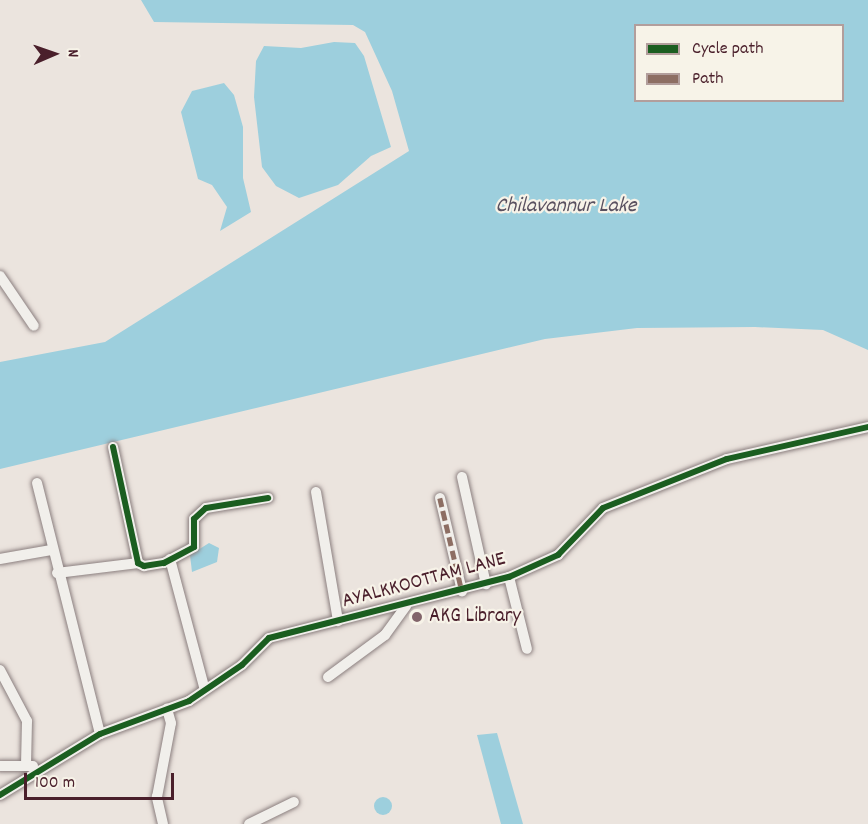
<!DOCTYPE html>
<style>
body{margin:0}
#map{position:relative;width:868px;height:824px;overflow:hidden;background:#ebe4de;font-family:Dekko,sans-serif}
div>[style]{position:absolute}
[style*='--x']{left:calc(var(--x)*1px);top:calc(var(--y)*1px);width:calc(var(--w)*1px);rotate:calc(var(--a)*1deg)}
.water>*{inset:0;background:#9dcfdd}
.round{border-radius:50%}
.roads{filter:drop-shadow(0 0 2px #8b7f7f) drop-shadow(0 0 2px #8b7f7f)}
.minor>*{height:10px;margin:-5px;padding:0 5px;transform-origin:5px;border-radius:5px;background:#f1efeb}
.quiet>*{height:4.5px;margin-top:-2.25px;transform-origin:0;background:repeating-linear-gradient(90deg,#8d6e63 0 9px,transparent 0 13.5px)}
.cycleway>*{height:6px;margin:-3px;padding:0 3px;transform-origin:3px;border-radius:3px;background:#1b5e20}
.dots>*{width:16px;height:16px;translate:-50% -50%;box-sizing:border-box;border:3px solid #f7f3e8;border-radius:50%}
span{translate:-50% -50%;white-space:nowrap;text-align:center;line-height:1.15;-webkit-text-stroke:4.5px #f7f3e8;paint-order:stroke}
.street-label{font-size:21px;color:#4a1f2b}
.poi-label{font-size:21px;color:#4a1f2b}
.left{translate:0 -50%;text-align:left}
.water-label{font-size:22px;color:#595160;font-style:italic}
.legend{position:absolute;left:634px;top:24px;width:210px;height:78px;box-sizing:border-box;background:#f7f3e8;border:2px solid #b29e9c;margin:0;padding:8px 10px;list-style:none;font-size:18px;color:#4a1f2b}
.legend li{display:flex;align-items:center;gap:12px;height:30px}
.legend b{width:30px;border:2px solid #b29e9c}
.north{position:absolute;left:24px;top:24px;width:60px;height:60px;-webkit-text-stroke:4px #f7f3e8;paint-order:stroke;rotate:88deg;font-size:16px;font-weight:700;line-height:24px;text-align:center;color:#4a1f2b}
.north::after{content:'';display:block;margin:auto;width:21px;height:27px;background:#4a1f2b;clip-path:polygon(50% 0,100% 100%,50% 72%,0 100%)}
.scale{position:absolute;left:24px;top:773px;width:150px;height:27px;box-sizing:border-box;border:3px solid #4a1f2b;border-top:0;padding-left:8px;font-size:18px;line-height:21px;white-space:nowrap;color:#4a1f2b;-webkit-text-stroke:4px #f7f3e8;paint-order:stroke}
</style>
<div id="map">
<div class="water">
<div style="clip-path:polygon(evenodd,141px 0,868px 0,868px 350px,823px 330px,755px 327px,637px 328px,545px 339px,0 469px,0 362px,105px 342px,409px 151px,392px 91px,365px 32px,353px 25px,154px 22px,141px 0,636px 26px,842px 26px,842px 100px,636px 100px,636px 26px)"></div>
<div style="clip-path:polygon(334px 42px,355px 43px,364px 56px,391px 147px,371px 156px,338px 185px,299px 198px,276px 186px,262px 167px,254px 97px,256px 61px,264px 46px,301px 48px)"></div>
<div style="clip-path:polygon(224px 83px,234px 95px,243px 127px,243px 178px,251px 212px,220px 231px,227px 207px,212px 185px,198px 179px,181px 112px,192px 91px)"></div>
<div style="clip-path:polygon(209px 543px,219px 548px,217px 562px,192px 572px,190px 555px)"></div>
<div style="clip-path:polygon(497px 733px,523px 824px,501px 824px,477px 735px)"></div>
<div class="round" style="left:374px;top:797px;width:18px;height:18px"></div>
</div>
<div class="roads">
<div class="minor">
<div style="--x:0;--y:276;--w:60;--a:55.8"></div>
<div style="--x:113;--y:447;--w:119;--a:77.8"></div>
<div style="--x:138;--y:563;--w:7;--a:27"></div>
<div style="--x:144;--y:566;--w:20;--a:-9"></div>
<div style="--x:164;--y:563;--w:34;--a:-28"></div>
<div style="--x:194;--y:547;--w:28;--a:-90"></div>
<div style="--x:194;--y:519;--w:16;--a:-43"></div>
<div style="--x:206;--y:508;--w:63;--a:-9.2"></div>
<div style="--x:462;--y:477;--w:110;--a:77.4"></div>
<div style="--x:37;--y:483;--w:259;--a:75.9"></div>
<div style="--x:316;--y:492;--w:131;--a:80.3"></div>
<div style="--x:440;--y:498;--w:96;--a:76.7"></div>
<div style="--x:0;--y:559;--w:52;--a:-10"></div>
<div style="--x:170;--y:559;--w:132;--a:75.1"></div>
<div style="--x:57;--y:573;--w:82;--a:-7"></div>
<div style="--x:509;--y:577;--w:74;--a:76"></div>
<div style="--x:0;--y:670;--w:58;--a:62.1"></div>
<div style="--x:27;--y:721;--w:44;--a:91.3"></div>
<div style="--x:328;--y:677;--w:71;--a:-36.4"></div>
<div style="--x:385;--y:635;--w:36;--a:-54"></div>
<div style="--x:0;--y:766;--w:33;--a:0"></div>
<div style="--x:0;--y:795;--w:117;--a:-31.4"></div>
<div style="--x:100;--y:734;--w:95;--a:-20.3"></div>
<div style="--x:189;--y:701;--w:64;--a:-34.2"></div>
<div style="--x:242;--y:665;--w:38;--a:-45"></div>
<div style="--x:269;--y:638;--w:248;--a:-14.3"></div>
<div style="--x:509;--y:577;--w:54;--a:-24.2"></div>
<div style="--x:558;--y:555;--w:65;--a:-46.2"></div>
<div style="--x:603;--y:508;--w:133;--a:-21.6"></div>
<div style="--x:727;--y:459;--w:145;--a:-12.8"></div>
<div style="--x:163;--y:824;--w:28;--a:-103"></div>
<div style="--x:157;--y:797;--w:75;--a:-79.3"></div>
<div style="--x:171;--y:723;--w:15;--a:-106"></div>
<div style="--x:249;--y:824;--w:50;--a:-26.1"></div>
</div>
</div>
<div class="quiet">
<div style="--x:440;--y:498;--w:96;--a:76.7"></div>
</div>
<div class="cycleway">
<div style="--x:113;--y:447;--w:119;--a:77.8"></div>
<div style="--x:138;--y:563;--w:7;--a:27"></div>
<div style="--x:144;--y:566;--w:20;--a:-9"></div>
<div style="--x:164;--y:563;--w:34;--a:-28"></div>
<div style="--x:194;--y:547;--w:28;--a:-90"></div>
<div style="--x:194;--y:519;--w:16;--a:-43"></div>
<div style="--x:206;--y:508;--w:63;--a:-9.2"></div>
<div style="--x:0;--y:795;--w:117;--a:-31.4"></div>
<div style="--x:100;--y:734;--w:95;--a:-20.3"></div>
<div style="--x:189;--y:701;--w:64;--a:-34.2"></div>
<div style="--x:242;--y:665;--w:38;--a:-45"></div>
<div style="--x:269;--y:638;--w:248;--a:-14.3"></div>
<div style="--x:509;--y:577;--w:54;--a:-24.2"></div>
<div style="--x:558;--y:555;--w:65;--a:-46.2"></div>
<div style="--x:603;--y:508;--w:133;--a:-21.6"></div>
<div style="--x:727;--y:459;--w:145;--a:-12.8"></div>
</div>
<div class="dots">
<div style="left:417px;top:617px;background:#82646a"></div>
</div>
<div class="street-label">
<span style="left:424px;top:581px;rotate:-15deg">AYALKKOOTTAM LANE</span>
</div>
<div class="poi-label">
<span class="left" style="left:429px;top:617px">AKG Library</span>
</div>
<div class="water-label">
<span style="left:566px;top:207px">Chilavannur Lake</span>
</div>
<ul class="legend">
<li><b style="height:8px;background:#1b5e20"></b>Cycle path</li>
<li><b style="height:8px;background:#8d6e63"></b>Path</li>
</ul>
<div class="north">N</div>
<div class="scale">100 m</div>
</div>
